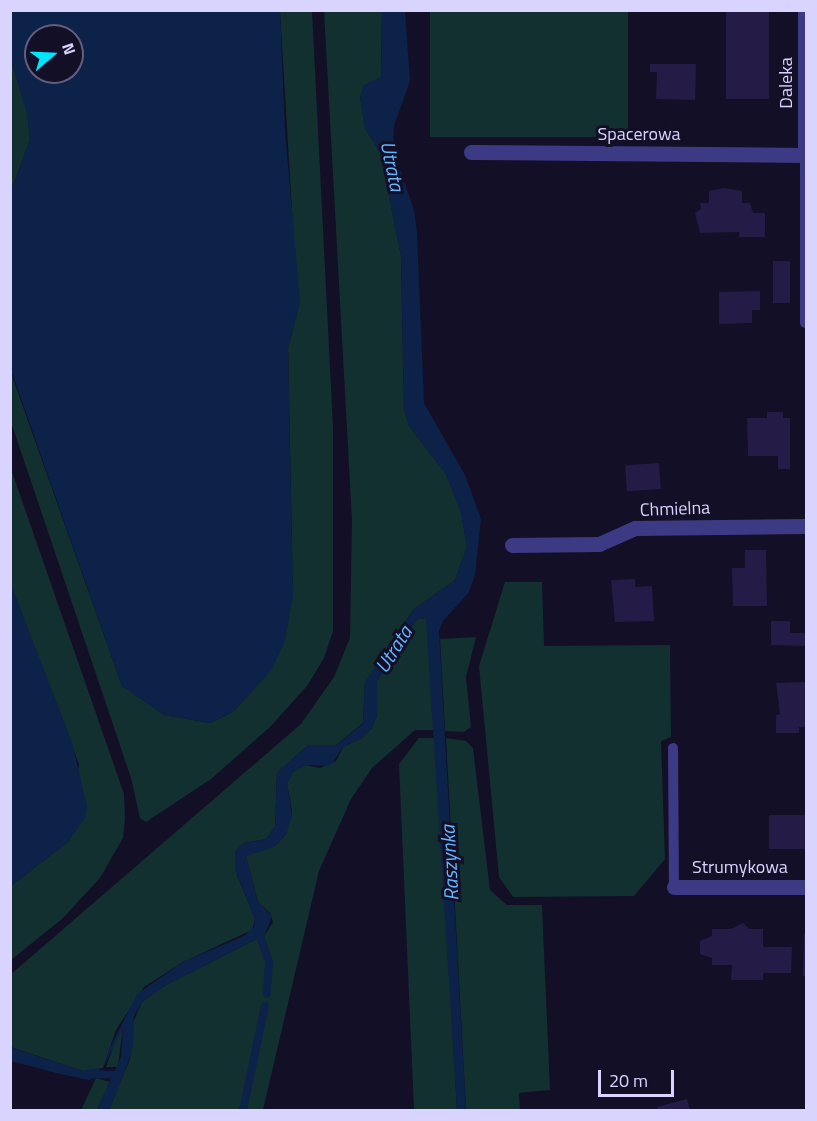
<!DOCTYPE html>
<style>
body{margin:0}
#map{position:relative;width:817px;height:1121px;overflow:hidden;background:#130f26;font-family:"Titillium Web",sans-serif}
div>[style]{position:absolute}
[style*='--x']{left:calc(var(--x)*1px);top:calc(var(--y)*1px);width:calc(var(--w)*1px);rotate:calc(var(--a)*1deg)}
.green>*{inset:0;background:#12302f;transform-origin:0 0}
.water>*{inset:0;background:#0c2248}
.stream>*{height:8px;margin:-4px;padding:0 4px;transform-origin:4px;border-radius:4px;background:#0c2248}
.building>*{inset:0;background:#241b47;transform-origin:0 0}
.lane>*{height:10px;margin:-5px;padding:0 5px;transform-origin:5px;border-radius:5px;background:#3d3a85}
.street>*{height:15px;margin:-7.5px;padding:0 7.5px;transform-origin:7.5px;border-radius:7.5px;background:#3d3a85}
span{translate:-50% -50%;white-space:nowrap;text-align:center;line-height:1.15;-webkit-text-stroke:6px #130f26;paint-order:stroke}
.street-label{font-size:18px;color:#d9d4ff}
.water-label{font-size:20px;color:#62b6ff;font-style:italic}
.frame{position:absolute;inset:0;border:12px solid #d9d4ff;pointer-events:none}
.north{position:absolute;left:24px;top:24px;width:60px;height:60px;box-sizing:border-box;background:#130f26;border:2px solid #625e7d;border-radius:50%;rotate:71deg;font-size:16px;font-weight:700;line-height:24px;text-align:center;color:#d9d4ff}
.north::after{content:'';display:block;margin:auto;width:21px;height:27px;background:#00e5ff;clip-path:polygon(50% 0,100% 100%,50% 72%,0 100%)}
.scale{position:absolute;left:598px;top:1070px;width:76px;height:27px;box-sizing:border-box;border:3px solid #d9d4ff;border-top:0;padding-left:8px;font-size:18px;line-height:21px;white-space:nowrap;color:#d9d4ff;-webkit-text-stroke:4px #130f26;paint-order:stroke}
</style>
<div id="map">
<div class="green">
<div style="clip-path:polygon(280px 11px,312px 11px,333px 427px,333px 631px,324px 658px,307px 686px,270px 727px,211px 779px,146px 822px,140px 818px,131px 778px,11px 422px,10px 370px,122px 686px,164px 715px,210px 723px,233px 712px,251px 692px,293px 596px,288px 348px,298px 310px)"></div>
<div style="clip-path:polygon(324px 11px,382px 11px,381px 77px,364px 86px,360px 97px,365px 128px,380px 152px,401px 256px,404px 409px,409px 426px,446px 474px,461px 512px,467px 547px,455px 580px,413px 610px,365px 683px,363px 723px,336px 745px,308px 745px,277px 773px,275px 827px,266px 839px,245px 843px,235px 852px,237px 875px,255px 919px,252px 930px,183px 962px,144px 987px,116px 1030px,103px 1068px,83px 1071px,11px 1047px,10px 975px,301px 724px,334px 677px,350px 638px,352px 520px)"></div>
<div style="left:430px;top:11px;width:198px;height:126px"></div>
<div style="clip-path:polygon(11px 60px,27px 112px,30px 140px,11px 191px)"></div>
<div style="clip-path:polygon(10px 466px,124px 794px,125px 818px,123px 838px,100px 878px,62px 919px,11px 960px,11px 886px,69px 841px,79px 764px,11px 585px)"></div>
<div style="clip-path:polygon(505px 582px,542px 582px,544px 646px,670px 645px,671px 737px,661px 741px,665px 859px,634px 896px,513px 897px,499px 877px,479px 666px)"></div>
<div style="clip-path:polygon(429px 618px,435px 730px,415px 730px,372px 768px,351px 799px,319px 871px,263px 1110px,109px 1110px,130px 1059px,132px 1025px,142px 1002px,166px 985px,265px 935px,273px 922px,270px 913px,258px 902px,246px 856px,277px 844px,286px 834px,292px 811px,287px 783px,293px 772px,306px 765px,320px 768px,336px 761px,343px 747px,362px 738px,371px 729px,377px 716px,377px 681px,417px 619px)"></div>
<div style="clip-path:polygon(476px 637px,466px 677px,471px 727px,464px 732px,445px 731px,440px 639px)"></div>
<div style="clip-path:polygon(419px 738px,436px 738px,457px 1110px,414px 1110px,399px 764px)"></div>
<div style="clip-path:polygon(446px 738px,466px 741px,473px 748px,490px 890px,507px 905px,542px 905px,550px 1090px,519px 1093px,520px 1110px,466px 1110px)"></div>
<div style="clip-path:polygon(123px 1026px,118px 1067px,106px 1067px,118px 1034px)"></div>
<div style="clip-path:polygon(96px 1078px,110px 1082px,97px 1110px,81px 1110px)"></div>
</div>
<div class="water">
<div style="clip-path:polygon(evenodd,11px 10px,280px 11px,285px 131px,300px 302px,288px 348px,293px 596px,285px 641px,271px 671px,233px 712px,210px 723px,164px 715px,122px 686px,11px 370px,11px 191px,30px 140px,27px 112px,11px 60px,11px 10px,36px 36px,72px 36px,72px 72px,36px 72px,36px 36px)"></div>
<div style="clip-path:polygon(382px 11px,405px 11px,410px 81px,394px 126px,393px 148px,414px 210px,417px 233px,424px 403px,465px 475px,481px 519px,475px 575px,469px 592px,443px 621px,439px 631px,466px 1110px,457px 1110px,426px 618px,417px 619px,377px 681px,377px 716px,372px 728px,362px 738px,343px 747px,330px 766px,306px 765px,293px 772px,287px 783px,292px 816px,286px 834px,274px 847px,246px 856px,258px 902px,272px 916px,265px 935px,166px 985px,142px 1002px,134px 1016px,133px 1047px,123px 1077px,109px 1110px,97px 1110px,121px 1057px,123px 1028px,103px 1068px,109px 1050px,137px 994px,183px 962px,244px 936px,254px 927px,255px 919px,235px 869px,235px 852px,242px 844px,266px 839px,275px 827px,277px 773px,308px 745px,336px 745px,363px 724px,365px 683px,413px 610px,455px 580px,467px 547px,461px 513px,446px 474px,409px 426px,404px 409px,401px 256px,380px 152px,365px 128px,360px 97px,364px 85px,381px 77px)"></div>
<div style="clip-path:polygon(11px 585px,72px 742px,87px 806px,85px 818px,69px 841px,11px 886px)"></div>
<div style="clip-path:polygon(10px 1047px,83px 1071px,100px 1068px,96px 1078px,89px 1080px,56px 1073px,11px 1061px)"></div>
</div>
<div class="stream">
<div style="--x:259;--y:933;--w:31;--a:71"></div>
<div style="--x:269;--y:962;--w:32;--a:94"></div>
<div style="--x:90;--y:1074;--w:29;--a:2"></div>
<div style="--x:243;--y:1110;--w:106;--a:-78.1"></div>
</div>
<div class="building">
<div style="left:726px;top:10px;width:43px;height:89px"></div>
<div style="clip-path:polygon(650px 64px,696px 64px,695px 100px,656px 99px,657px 72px,650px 72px)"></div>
<div style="clip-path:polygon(724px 188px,742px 191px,742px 203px,750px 203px,753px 213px,765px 213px,765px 237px,739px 237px,739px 232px,700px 233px,695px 213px,701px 209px,700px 203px,709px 203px,709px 191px)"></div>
<div style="left:773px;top:261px;width:17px;height:42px"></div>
<div style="clip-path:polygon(760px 291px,760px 310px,752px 310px,752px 323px,719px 324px,719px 292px)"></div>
<div style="clip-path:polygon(767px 412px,783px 412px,783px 418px,790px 418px,790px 469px,778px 469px,778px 456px,748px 456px,747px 418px,767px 418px)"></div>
<div style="left:659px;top:463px;width:26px;height:34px;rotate:86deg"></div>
<div style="clip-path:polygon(745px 550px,766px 550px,767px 606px,733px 606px,732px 568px,745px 568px)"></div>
<div style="clip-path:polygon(635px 579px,635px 587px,652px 586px,654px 621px,615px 622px,611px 580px)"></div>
<div style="clip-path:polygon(771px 621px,790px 621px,790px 633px,806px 633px,806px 646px,771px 645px)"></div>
<div style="clip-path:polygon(806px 682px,806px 727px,799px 727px,799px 733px,776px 733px,776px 715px,780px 714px,776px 683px)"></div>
<div style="left:769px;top:815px;width:37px;height:34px"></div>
<div style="clip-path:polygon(743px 923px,749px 929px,763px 929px,763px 947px,792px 947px,791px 973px,763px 973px,763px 980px,731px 980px,732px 965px,712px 965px,712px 958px,700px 954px,700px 941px,712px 936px,712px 929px,731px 929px)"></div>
<div style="clip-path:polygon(804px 934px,806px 934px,806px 976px,803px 976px)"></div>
<div style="clip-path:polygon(687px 1099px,690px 1110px,658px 1110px,657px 1107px)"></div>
</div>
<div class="lane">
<div style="--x:805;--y:323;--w:168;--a:-90"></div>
<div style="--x:673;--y:748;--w:139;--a:89.6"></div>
</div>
<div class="street">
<div style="--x:805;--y:10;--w:145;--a:90"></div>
<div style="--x:471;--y:152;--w:335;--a:0.5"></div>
<div style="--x:512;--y:545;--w:87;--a:-0.7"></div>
<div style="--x:599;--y:544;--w:39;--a:-24"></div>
<div style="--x:635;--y:528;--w:171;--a:-0.7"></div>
<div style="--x:674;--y:887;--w:132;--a:0"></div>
</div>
<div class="street-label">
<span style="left:786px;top:83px;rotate:-90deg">Daleka</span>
<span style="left:639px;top:134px">Spacerowa</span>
<span style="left:675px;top:509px;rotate:-2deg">Chmielna</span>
<span style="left:740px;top:867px">Strumykowa</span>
</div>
<div class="water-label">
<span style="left:393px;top:166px;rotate:78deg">Utrata</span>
<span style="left:393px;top:649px;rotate:-58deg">Utrata</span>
<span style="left:449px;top:863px;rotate:-93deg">Raszynka</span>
</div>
<div class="frame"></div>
<div class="north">N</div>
<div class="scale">20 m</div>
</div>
